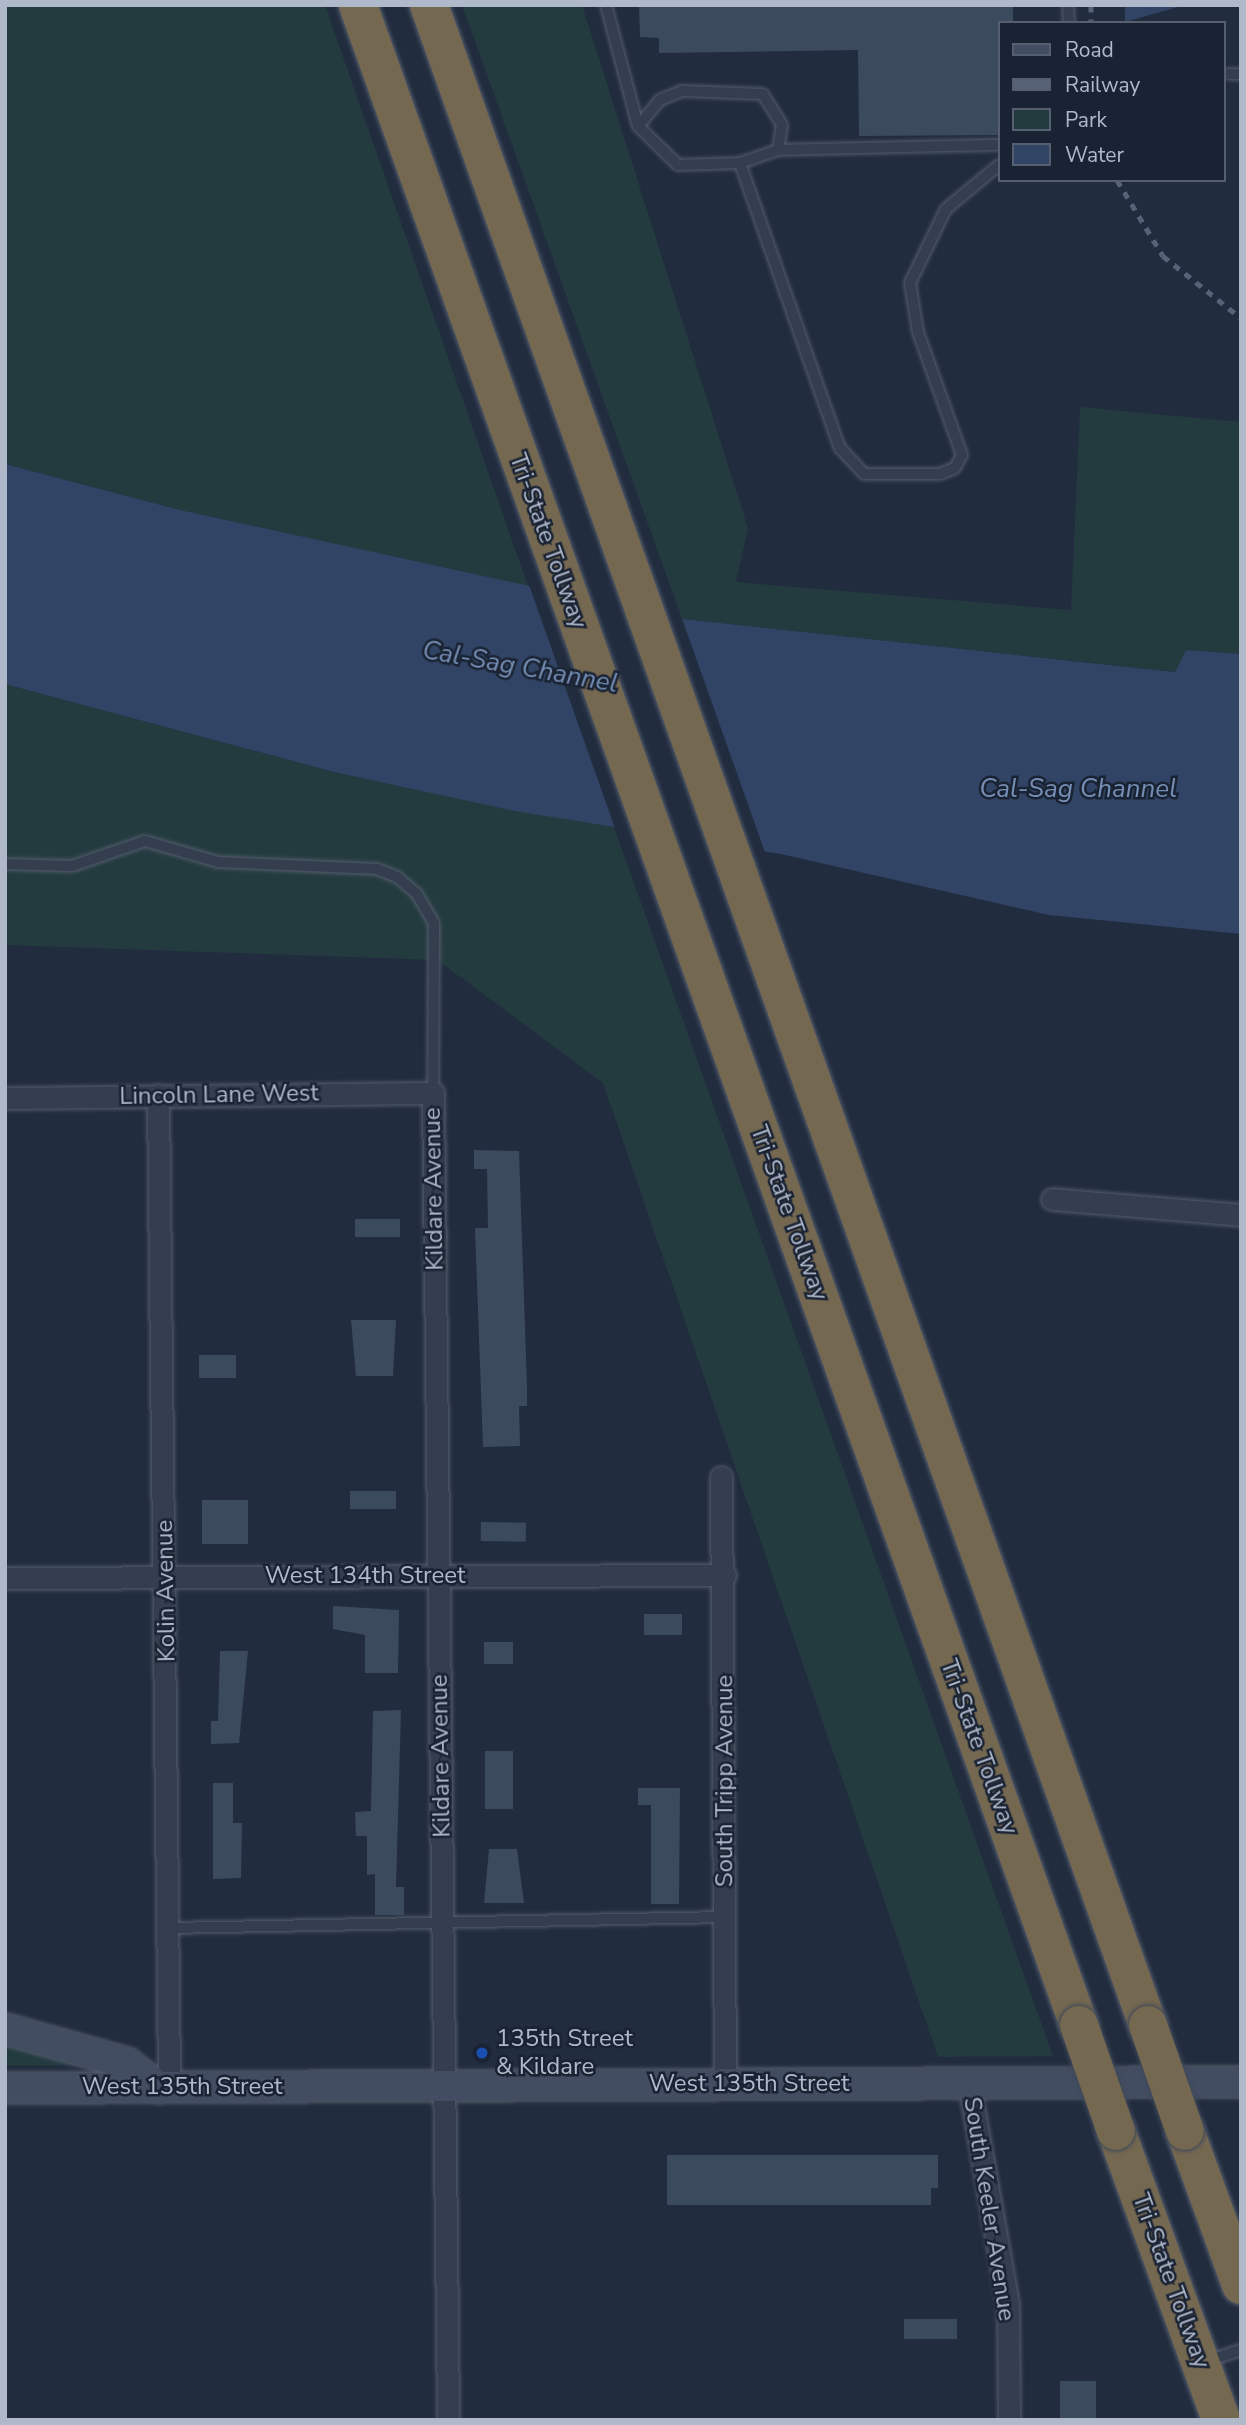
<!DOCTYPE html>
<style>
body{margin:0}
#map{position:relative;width:1246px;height:2425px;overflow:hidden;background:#212c3e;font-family:"Nunito Sans",sans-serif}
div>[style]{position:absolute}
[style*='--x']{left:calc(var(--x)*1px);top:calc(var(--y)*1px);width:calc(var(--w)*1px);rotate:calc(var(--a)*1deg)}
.green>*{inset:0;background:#233b3f}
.water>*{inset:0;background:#314465}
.pier>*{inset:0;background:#212c3e}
.building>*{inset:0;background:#3c4a5e;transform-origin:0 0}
.roads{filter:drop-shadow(0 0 2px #535c6c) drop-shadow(0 0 2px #535c6c)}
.lane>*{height:10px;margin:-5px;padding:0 5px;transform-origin:5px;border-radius:5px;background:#353e4e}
.street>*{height:21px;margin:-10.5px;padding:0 10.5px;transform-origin:10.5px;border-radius:10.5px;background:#353e4e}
.secondary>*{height:30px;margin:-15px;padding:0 15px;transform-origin:15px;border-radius:15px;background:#424d62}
.highway>*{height:38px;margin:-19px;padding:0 19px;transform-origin:19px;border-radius:19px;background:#756851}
.rail>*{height:5px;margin-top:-2.5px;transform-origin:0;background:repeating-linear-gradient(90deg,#566276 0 7px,transparent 0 14px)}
.bridges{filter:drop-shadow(0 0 2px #404959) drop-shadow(0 0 2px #404959)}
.highway-bridge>*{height:38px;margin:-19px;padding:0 19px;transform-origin:19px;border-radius:19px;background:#756851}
.dots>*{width:19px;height:19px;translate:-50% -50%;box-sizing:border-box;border:4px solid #1a2333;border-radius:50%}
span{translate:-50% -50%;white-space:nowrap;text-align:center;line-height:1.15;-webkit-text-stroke:5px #1a2333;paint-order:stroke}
.street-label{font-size:24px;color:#b0b9ca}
.poi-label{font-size:24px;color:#b0b9ca}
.left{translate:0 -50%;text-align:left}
.water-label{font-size:26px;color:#758eb4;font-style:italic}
.frame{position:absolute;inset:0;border:7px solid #b0b9ca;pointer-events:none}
.legend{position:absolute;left:998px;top:21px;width:228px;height:161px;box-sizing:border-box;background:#1a2333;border:2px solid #565f6f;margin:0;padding:9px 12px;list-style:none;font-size:21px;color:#b0b9ca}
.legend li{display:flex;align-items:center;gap:14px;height:35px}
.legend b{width:35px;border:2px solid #565f6f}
</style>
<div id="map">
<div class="green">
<div style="clip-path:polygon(5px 5px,325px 5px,528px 586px,180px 510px,5px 464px)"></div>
<div style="clip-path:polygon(462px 5px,582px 5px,748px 528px,736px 582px,1071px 610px,1080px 407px,1241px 422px,1241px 654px,1186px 650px,1176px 672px,682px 619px)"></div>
<div style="clip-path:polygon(5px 684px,334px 772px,614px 827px,1053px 2056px,938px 2057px,603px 1083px,437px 960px,5px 945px)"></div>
<div style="clip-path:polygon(5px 2037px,93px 2065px,5px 2066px)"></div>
</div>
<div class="water">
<div style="clip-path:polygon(1125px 5px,1185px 5px,1125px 22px)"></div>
<div style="clip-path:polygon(5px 464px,180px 510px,682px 619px,1175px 672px,1186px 650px,1241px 654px,1241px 934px,1049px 915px,781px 854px,515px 811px,334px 772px,5px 684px)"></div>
</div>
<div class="pier">
<div style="clip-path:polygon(528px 582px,681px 616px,766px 855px,616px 831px)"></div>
</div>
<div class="building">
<div style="clip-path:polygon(639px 5px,1013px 5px,1013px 23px,999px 23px,999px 135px,859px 136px,858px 50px,659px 53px,659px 38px,640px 37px)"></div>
<div style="clip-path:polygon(474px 1150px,519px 1151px,527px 1387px,527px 1406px,519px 1406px,520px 1446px,483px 1447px,475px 1228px,488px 1228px,487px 1169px,474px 1169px)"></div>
<div style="left:355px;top:1219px;width:45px;height:18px"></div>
<div style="clip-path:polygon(351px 1320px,396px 1320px,393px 1376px,356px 1376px)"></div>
<div style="left:199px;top:1355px;width:37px;height:23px"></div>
<div style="left:350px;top:1491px;width:46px;height:18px"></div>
<div style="left:202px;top:1500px;width:46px;height:44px"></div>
<div style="left:481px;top:1522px;width:45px;height:19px;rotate:1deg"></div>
<div style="clip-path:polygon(333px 1606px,399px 1610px,398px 1673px,365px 1673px,365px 1635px,333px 1629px)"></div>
<div style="left:644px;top:1614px;width:38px;height:21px"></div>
<div style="left:484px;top:1642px;width:29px;height:22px"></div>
<div style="clip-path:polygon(220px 1651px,248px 1651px,239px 1743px,211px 1744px,211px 1721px,218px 1721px)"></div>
<div style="clip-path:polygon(401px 1710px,396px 1887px,404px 1887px,404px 1915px,375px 1915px,375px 1874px,367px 1875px,367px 1836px,356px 1836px,355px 1812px,371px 1811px,373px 1711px)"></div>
<div style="left:485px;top:1751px;width:28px;height:58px"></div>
<div style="clip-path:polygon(213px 1783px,233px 1783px,233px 1823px,242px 1823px,241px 1878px,213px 1879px)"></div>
<div style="clip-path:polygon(638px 1788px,680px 1788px,679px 1904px,651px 1904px,651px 1805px,638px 1805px)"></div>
<div style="clip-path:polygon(489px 1849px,517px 1849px,524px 1903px,484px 1903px)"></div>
<div style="clip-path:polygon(667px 2155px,938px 2155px,938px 2188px,931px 2188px,931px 2205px,667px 2205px)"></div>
<div style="left:957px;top:2319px;width:20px;height:53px;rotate:90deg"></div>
<div style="left:1060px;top:2381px;width:36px;height:39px"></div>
</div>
<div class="roads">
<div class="lane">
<div style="--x:606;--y:5;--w:125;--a:75.2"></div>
<div style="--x:638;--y:126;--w:56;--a:44.3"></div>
<div style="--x:678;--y:165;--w:62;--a:-1.8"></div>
<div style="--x:740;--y:163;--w:40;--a:-18.9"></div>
<div style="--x:778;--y:150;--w:25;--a:-81"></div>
<div style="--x:782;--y:125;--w:36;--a:-122"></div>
<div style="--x:763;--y:94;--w:81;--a:-177.9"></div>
<div style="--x:682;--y:91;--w:24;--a:158"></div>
<div style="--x:660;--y:100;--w:34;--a:130"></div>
<div style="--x:1068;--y:5;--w:18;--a:87"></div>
<div style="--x:1229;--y:74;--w:12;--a:0"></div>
<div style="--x:778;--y:150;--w:221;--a:-1.3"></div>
<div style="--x:740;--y:163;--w:302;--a:70.7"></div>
<div style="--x:840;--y:448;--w:35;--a:47"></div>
<div style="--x:864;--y:474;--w:76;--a:0"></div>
<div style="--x:940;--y:474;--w:16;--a:-22"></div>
<div style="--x:955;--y:468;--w:15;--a:-62"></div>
<div style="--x:962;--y:455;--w:131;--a:-109.7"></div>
<div style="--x:918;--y:332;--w:50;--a:-99.3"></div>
<div style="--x:910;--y:283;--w:82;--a:-64.1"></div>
<div style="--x:946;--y:209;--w:69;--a:-39.7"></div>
<div style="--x:5;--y:864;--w:67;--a:1.7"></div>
<div style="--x:72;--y:866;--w:77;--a:-18.9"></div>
<div style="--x:145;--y:841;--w:76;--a:16"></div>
<div style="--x:218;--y:862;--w:159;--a:2.5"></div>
<div style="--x:377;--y:869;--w:22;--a:22"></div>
<div style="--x:397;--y:877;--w:26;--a:40"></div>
<div style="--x:417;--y:894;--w:34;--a:60"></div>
<div style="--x:434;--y:924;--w:169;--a:90.3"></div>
<div style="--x:168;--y:1928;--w:556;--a:-1.13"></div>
<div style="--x:1207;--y:2361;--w:36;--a:-18"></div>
</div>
<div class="street">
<div style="--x:158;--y:1095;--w:992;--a:89.36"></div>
<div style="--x:5;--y:1098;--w:428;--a:-0.7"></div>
<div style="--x:433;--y:1093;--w:1327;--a:89.35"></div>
<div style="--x:1052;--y:1199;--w:190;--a:4.8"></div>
<div style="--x:721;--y:1477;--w:607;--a:89.62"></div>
<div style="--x:5;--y:1578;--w:720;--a:-0.24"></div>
<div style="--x:969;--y:2083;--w:225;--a:80"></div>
<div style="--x:1008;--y:2305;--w:115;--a:89.5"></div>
</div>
<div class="secondary">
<div style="--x:5;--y:2029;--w:127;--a:15.6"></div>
<div style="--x:127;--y:2063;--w:41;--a:38"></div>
<div style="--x:5;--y:2088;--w:1236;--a:-0.28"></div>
</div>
<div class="highway">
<div style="--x:358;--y:5;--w:2145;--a:70.36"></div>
<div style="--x:429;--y:5;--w:2144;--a:70.41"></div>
<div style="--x:1116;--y:2131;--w:307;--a:70"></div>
<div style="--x:1185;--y:2131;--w:164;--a:70"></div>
</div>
</div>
<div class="rail">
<div style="--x:1091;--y:5;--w:18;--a:90"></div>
<div style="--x:1117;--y:180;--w:89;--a:58.8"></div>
<div style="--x:1163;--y:256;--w:100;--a:38.5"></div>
</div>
<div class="bridges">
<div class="highway-bridge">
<div style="--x:1079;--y:2025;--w:112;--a:70.8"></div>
<div style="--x:1148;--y:2025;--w:112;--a:70.8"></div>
</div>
</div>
<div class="dots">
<div style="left:482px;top:2053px;background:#1a4fb4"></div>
</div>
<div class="street-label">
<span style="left:548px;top:541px;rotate:70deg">Tri-State Tollway</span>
<span style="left:219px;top:1095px;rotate:-1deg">Lincoln Lane West</span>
<span style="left:434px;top:1189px;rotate:-91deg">Kildare Avenue</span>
<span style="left:789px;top:1213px;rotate:70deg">Tri-State Tollway</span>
<span style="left:365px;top:1576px">West 134th Street</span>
<span style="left:166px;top:1591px;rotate:-91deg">Kolin Avenue</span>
<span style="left:979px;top:1747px;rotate:70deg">Tri-State Tollway</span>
<span style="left:441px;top:1756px;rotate:-91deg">Kildare Avenue</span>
<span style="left:725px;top:1781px;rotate:-90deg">South Tripp Avenue</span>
<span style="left:749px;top:2084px">West 135th Street</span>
<span style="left:182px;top:2087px">West 135th Street</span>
<span style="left:989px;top:2209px;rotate:81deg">South Keeler Avenue</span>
<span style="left:1171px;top:2281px;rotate:70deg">Tri-State Tollway</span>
</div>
<div class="poi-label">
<span class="left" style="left:496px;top:2053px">135th Street<br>&amp; Kildare</span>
</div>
<div class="water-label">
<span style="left:520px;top:667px;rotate:10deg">Cal-Sag Channel</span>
<span style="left:1078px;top:789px">Cal-Sag Channel</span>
</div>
<div class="frame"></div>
<ul class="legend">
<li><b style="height:9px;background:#424d62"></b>Road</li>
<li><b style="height:9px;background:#566276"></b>Railway</li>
<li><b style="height:19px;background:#233b3f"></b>Park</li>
<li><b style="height:19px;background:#314465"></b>Water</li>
</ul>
</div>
